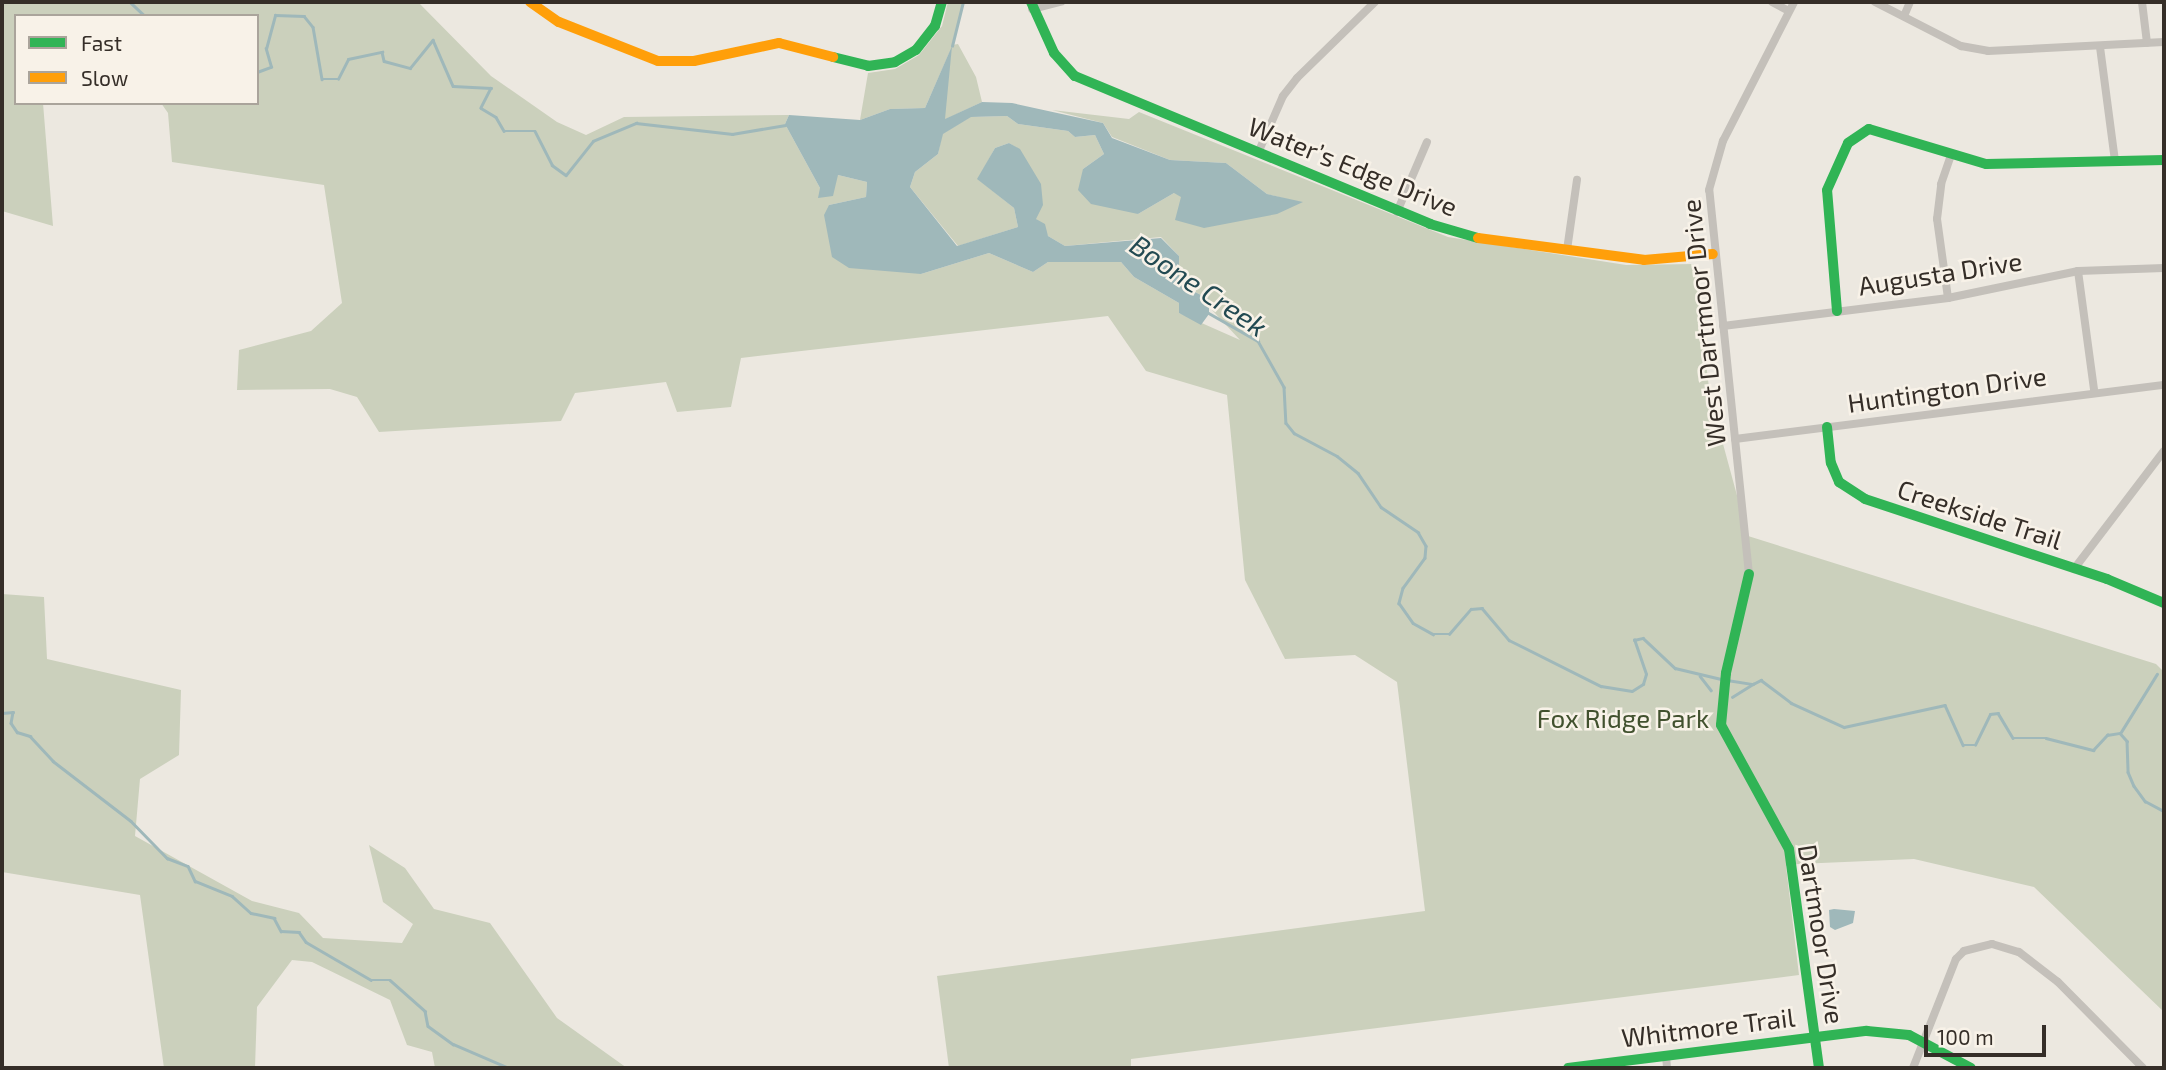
<!DOCTYPE html>
<meta charset="utf-8">
<style>
body{margin:0}
#map{position:relative;width:2166px;height:1070px;overflow:hidden;background:#ece8e0;font-family:"Exo 2",sans-serif}
div>[style]{position:absolute}
[style*='--x']{left:calc(var(--x)*1px);top:calc(var(--y)*1px);width:calc(var(--w)*1px);rotate:calc(var(--a)*1deg)}
.green>*{inset:0;background:#cbd0bc}
.water>*{inset:0;background:#9fb8ba}
.stream>*{height:2.5px;margin:-1.25px;padding:0 1.25px;transform-origin:1.25px;border-radius:1.25px;background:#9fb8ba}
.street>*{height:8px;margin:-4px;padding:0 4px;transform-origin:4px;border-radius:4px;background:#c4c0ba}
.fast>*{height:10px;margin:-5px;padding:0 5px;transform-origin:5px;border-radius:5px;background:#30b455}
.slow>*{height:10px;margin:-5px;padding:0 5px;transform-origin:5px;border-radius:5px;background:#ff9f0a}
span{translate:-50% -50%;white-space:nowrap;text-align:center;line-height:1.15;-webkit-text-stroke:5px #f8f2e8;paint-order:stroke}
.street-label{font-size:26px;color:#352e28}
.park-label{font-size:26px;color:#41512e}
.water-label{font-size:28px;color:#224a52;font-style:italic}
.frame{position:absolute;inset:0;border:4px solid #352e28;pointer-events:none}
.legend{position:absolute;left:14px;top:14px;width:245px;height:91px;box-sizing:border-box;background:#f8f2e8;border:2px solid #aaa49b;margin:0;padding:9px 12px;list-style:none;font-size:21px;color:#352e28}
.legend li{display:flex;align-items:center;gap:14px;height:35px}
.legend b{width:35px;border:2px solid #aaa49b}
.scale{position:absolute;left:1924px;top:1025px;width:122px;height:32px;box-sizing:border-box;border:4px solid #352e28;border-top:0;padding-left:9px;font-size:21px;line-height:24px;white-space:nowrap;color:#352e28;-webkit-text-stroke:5px #f8f2e8;paint-order:stroke}
</style>
<div id="map">
<div class="green">
<div style="clip-path:polygon(2px 2px,418px 2px,491px 76px,557px 122px,586px 135px,624px 117px,789px 115px,785px 124px,820px 188px,838px 175px,867px 182px,866px 197px,829px 205px,921px 274px,989px 253px,1033px 272px,1048px 262px,1121px 262px,1134px 277px,1179px 303px,1179px 313px,1240px 340px,1212px 310px,1209px 299px,1179px 284px,1179px 256px,1161px 237px,1065px 246px,1048px 236px,1036px 219px,1020px 150px,1009px 143px,995px 148px,978px 179px,1014px 208px,1018px 227px,958px 246px,910px 187px,915px 172px,938px 154px,942px 134px,970px 117px,1007px 116px,1018px 124px,1068px 131px,1075px 137px,1095px 135px,1104px 154px,1083px 169px,1138px 214px,1174px 193px,1302px 203px,1267px 194px,1226px 163px,1170px 160px,1112px 137px,1103px 123px,1052px 110px,1129px 119px,1139px 112px,1448px 237px,1626px 265px,1694px 264px,1710px 396px,1748px 536px,2156px 664px,2164px 672px,2164px 1012px,2034px 887px,1914px 859px,1798px 864px,1786px 866px,1799px 975px,1131px 1059px,1131px 1068px,949px 1068px,937px 976px,1425px 911px,1397px 682px,1355px 655px,1285px 659px,1245px 580px,1227px 395px,1146px 371px,1108px 316px,741px 358px,731px 407px,677px 412px,666px 382px,575px 393px,561px 421px,379px 432px,357px 397px,330px 389px,237px 390px,239px 350px,311px 331px,342px 303px,324px 185px,172px 162px,168px 113px,161px 103px,257px 103px,257px 16px,16px 16px,16px 103px,43px 103px,53px 226px,2px 211px)"></div>
<div style="clip-path:polygon(948px 2px,963px 2px,952px 45px,958px 44px,976px 77px,982px 102px,944px 120px,951px 49px,925px 108px,890px 109px,860px 120px,868px 73px,895px 69px,919px 55px,942px 26px)"></div>
<div style="clip-path:polygon(2px 594px,44px 597px,47px 659px,181px 690px,179px 755px,140px 779px,135px 836px,252px 901px,299px 913px,323px 938px,402px 943px,413px 924px,383px 902px,369px 845px,405px 868px,434px 909px,490px 923px,557px 1018px,627px 1068px,435px 1068px,432px 1052px,407px 1045px,390px 1000px,312px 962px,292px 960px,257px 1007px,255px 1068px,164px 1068px,140px 895px,2px 872px)"></div>
</div>
<div class="water">
<div style="clip-path:polygon(952px 46px,945px 119px,982px 102px,1012px 103px,1103px 123px,1112px 138px,1170px 160px,1226px 163px,1267px 194px,1303px 202px,1277px 214px,1204px 228px,1175px 220px,1181px 197px,1174px 193px,1138px 214px,1091px 204px,1078px 190px,1083px 169px,1104px 154px,1095px 135px,1075px 137px,1068px 131px,1018px 124px,1007px 116px,971px 117px,943px 134px,938px 154px,915px 172px,910px 187px,957px 246px,1018px 227px,1014px 208px,977px 179px,995px 148px,1009px 143px,1020px 149px,1041px 184px,1043px 205px,1036px 219px,1045px 224px,1048px 236px,1065px 246px,1161px 238px,1179px 256px,1179px 284px,1209px 299px,1209px 314px,1201px 325px,1179px 313px,1179px 303px,1134px 277px,1121px 262px,1048px 262px,1033px 272px,989px 253px,921px 274px,849px 268px,832px 257px,824px 215px,829px 205px,866px 197px,867px 182px,838px 175px,833px 196px,818px 198px,820px 188px,785px 124px,789px 115px,860px 120px,890px 109px,925px 108px)"></div>
<div style="clip-path:polygon(1834px 909px,1855px 911px,1853px 923px,1835px 930px,1830px 927px,1829px 910px)"></div>
</div>
<div class="stream">
<div style="--x:130;--y:2;--w:21;--a:43"></div>
<div style="--x:952;--y:46;--w:45;--a:-76"></div>
<div style="--x:257;--y:72;--w:15;--a:-20"></div>
<div style="--x:271;--y:67;--w:19;--a:-106"></div>
<div style="--x:266;--y:49;--w:35;--a:-75"></div>
<div style="--x:275;--y:15;--w:29;--a:2"></div>
<div style="--x:304;--y:16;--w:14;--a:51"></div>
<div style="--x:313;--y:27;--w:53;--a:80.2"></div>
<div style="--x:322;--y:79;--w:16;--a:0"></div>
<div style="--x:338;--y:79;--w:22;--a:-63"></div>
<div style="--x:348;--y:59;--w:35;--a:-12"></div>
<div style="--x:382;--y:52;--w:9;--a:77"></div>
<div style="--x:384;--y:61;--w:27;--a:15"></div>
<div style="--x:410;--y:68;--w:36;--a:-51"></div>
<div style="--x:433;--y:40;--w:50;--a:66.5"></div>
<div style="--x:453;--y:86;--w:38;--a:3"></div>
<div style="--x:491;--y:88;--w:22;--a:117"></div>
<div style="--x:481;--y:108;--w:17;--a:31"></div>
<div style="--x:496;--y:117;--w:16;--a:60"></div>
<div style="--x:504;--y:131;--w:31;--a:0"></div>
<div style="--x:535;--y:131;--w:38;--a:63"></div>
<div style="--x:552;--y:165;--w:17;--a:36"></div>
<div style="--x:566;--y:175;--w:43;--a:-51.5"></div>
<div style="--x:593;--y:141;--w:47;--a:-22.7"></div>
<div style="--x:636;--y:123;--w:97;--a:6.5"></div>
<div style="--x:732;--y:134;--w:54;--a:-9.6"></div>
<div style="--x:1207;--y:312;--w:59;--a:29.6"></div>
<div style="--x:1258;--y:341;--w:53;--a:60.5"></div>
<div style="--x:1284;--y:387;--w:36;--a:87"></div>
<div style="--x:1286;--y:423;--w:13;--a:51"></div>
<div style="--x:1294;--y:433;--w:49;--a:28.1"></div>
<div style="--x:1337;--y:456;--w:27;--a:39"></div>
<div style="--x:1358;--y:473;--w:41;--a:55.9"></div>
<div style="--x:1381;--y:507;--w:45;--a:34"></div>
<div style="--x:1418;--y:532;--w:16;--a:60"></div>
<div style="--x:1426;--y:546;--w:12;--a:95"></div>
<div style="--x:1425;--y:558;--w:37;--a:126"></div>
<div style="--x:1403;--y:588;--w:16;--a:105"></div>
<div style="--x:1399;--y:603;--w:24;--a:55"></div>
<div style="--x:1413;--y:623;--w:23;--a:29"></div>
<div style="--x:1433;--y:634;--w:16;--a:0"></div>
<div style="--x:1449;--y:634;--w:33;--a:-49"></div>
<div style="--x:1471;--y:609;--w:11;--a:-5"></div>
<div style="--x:1482;--y:608;--w:42;--a:49.8"></div>
<div style="--x:1509;--y:640;--w:103;--a:26.6"></div>
<div style="--x:1601;--y:686;--w:31;--a:9"></div>
<div style="--x:1632;--y:691;--w:13;--a:-32"></div>
<div style="--x:1643;--y:684;--w:10;--a:-73"></div>
<div style="--x:1646;--y:674;--w:36;--a:-109"></div>
<div style="--x:1634;--y:640;--w:9;--a:-13"></div>
<div style="--x:1643;--y:638;--w:44;--a:43.2"></div>
<div style="--x:1675;--y:668;--w:47;--a:13.4"></div>
<div style="--x:1700;--y:676;--w:18;--a:52"></div>
<div style="--x:1727;--y:680;--w:26;--a:9"></div>
<div style="--x:1753;--y:684;--w:9;--a:-27"></div>
<div style="--x:1761;--y:680;--w:38;--a:37"></div>
<div style="--x:1791;--y:703;--w:58;--a:24.4"></div>
<div style="--x:1844;--y:727;--w:103;--a:-12.3"></div>
<div style="--x:1945;--y:705;--w:44;--a:65.8"></div>
<div style="--x:1963;--y:745;--w:12;--a:0"></div>
<div style="--x:1975;--y:745;--w:34;--a:-64"></div>
<div style="--x:1990;--y:714;--w:8;--a:-7"></div>
<div style="--x:1998;--y:713;--w:29;--a:59"></div>
<div style="--x:2013;--y:738;--w:33;--a:0"></div>
<div style="--x:2046;--y:738;--w:49;--a:14.3"></div>
<div style="--x:2093;--y:750;--w:21;--a:-47"></div>
<div style="--x:2107;--y:735;--w:13;--a:-9"></div>
<div style="--x:2120;--y:733;--w:11;--a:49"></div>
<div style="--x:2127;--y:741;--w:31;--a:88"></div>
<div style="--x:2128;--y:772;--w:15;--a:67"></div>
<div style="--x:2134;--y:786;--w:19;--a:54"></div>
<div style="--x:2145;--y:801;--w:21;--a:28"></div>
<div style="--x:1732;--y:697;--w:25;--a:-32"></div>
<div style="--x:2;--y:713;--w:11;--a:-5"></div>
<div style="--x:13;--y:712;--w:11;--a:100"></div>
<div style="--x:11;--y:723;--w:11;--a:56"></div>
<div style="--x:17;--y:732;--w:14;--a:17"></div>
<div style="--x:30;--y:736;--w:34;--a:47"></div>
<div style="--x:53;--y:761;--w:98;--a:37.6"></div>
<div style="--x:131;--y:821;--w:52;--a:45.8"></div>
<div style="--x:167;--y:858;--w:22;--a:21"></div>
<div style="--x:188;--y:866;--w:17;--a:65"></div>
<div style="--x:195;--y:881;--w:40;--a:22"></div>
<div style="--x:232;--y:896;--w:25;--a:42"></div>
<div style="--x:251;--y:913;--w:24;--a:12"></div>
<div style="--x:274;--y:918;--w:15;--a:62"></div>
<div style="--x:281;--y:931;--w:18;--a:3"></div>
<div style="--x:299;--y:932;--w:12;--a:55"></div>
<div style="--x:306;--y:942;--w:75;--a:30.3"></div>
<div style="--x:371;--y:980;--w:19;--a:0"></div>
<div style="--x:390;--y:980;--w:47;--a:41.5"></div>
<div style="--x:425;--y:1011;--w:15;--a:79"></div>
<div style="--x:428;--y:1026;--w:31;--a:36"></div>
<div style="--x:453;--y:1044;--w:61;--a:23.2"></div>
<div style="--x:2121;--y:732;--w:68;--a:-58.2"></div>
</div>
<div class="street">
<div style="--x:1772;--y:2;--w:19;--a:28"></div>
<div style="--x:1875;--y:2;--w:97;--a:27.1"></div>
<div style="--x:1961;--y:46;--w:27;--a:10"></div>
<div style="--x:1988;--y:51;--w:176;--a:-2.9"></div>
<div style="--x:2142;--y:2;--w:41;--a:83"></div>
<div style="--x:1032;--y:9;--w:30;--a:-14"></div>
<div style="--x:1904;--y:16;--w:15;--a:-67"></div>
<div style="--x:2100;--y:47;--w:115;--a:82.5"></div>
<div style="--x:1258;--y:153;--w:62;--a:-66.3"></div>
<div style="--x:1283;--y:96;--w:23;--a:-52"></div>
<div style="--x:1297;--y:78;--w:109;--a:-44.3"></div>
<div style="--x:1397;--y:212;--w:76;--a:-66.8"></div>
<div style="--x:1567;--y:250;--w:71;--a:-81.9"></div>
<div style="--x:2078;--y:271;--w:120;--a:82.3"></div>
<div style="--x:1948;--y:298;--w:80;--a:-97.9"></div>
<div style="--x:1937;--y:219;--w:35;--a:-83"></div>
<div style="--x:1941;--y:184;--w:31;--a:-71"></div>
<div style="--x:1723;--y:326;--w:227;--a:-7.1"></div>
<div style="--x:1948;--y:298;--w:133;--a:-11.7"></div>
<div style="--x:2078;--y:271;--w:86;--a:-2"></div>
<div style="--x:1735;--y:439;--w:432;--a:-7.2"></div>
<div style="--x:2074;--y:569;--w:148;--a:-52.7"></div>
<div style="--x:1749;--y:574;--w:386;--a:-95.9"></div>
<div style="--x:1709;--y:190;--w:51;--a:-74.1"></div>
<div style="--x:1723;--y:141;--w:156;--a:-62.9"></div>
<div style="--x:1666;--y:1056;--w:12;--a:85"></div>
<div style="--x:1913;--y:1068;--w:117;--a:-68.5"></div>
<div style="--x:1956;--y:959;--w:11;--a:-45"></div>
<div style="--x:1964;--y:951;--w:29;--a:-14"></div>
<div style="--x:1992;--y:944;--w:28;--a:17"></div>
<div style="--x:2019;--y:952;--w:49;--a:37.6"></div>
<div style="--x:2058;--y:982;--w:121;--a:45.3"></div>
</div>
<div class="fast">
<div style="--x:1031;--y:2;--w:56;--a:65.7"></div>
<div style="--x:1054;--y:53;--w:31;--a:48"></div>
<div style="--x:1075;--y:76;--w:385;--a:22.6"></div>
<div style="--x:1430;--y:224;--w:50;--a:16.3"></div>
<div style="--x:833;--y:57;--w:36;--a:14"></div>
<div style="--x:868;--y:66;--w:27;--a:-8"></div>
<div style="--x:895;--y:62;--w:24;--a:-30"></div>
<div style="--x:916;--y:50;--w:31;--a:-52"></div>
<div style="--x:935;--y:26;--w:25;--a:-74"></div>
<div style="--x:1837;--y:311;--w:121;--a:-94.7"></div>
<div style="--x:1827;--y:190;--w:51;--a:-65.9"></div>
<div style="--x:1848;--y:143;--w:25;--a:-34"></div>
<div style="--x:1869;--y:129;--w:122;--a:16.7"></div>
<div style="--x:1986;--y:164;--w:178;--a:-1.3"></div>
<div style="--x:1827;--y:427;--w:36;--a:84"></div>
<div style="--x:1831;--y:463;--w:21;--a:67"></div>
<div style="--x:1839;--y:482;--w:31;--a:33"></div>
<div style="--x:1865;--y:499;--w:255;--a:18.3"></div>
<div style="--x:2107;--y:579;--w:62;--a:22.8"></div>
<div style="--x:1749;--y:574;--w:102;--a:103.1"></div>
<div style="--x:1726;--y:673;--w:52;--a:95.5"></div>
<div style="--x:1721;--y:725;--w:141;--a:61.3"></div>
<div style="--x:1789;--y:849;--w:221;--a:82.2"></div>
<div style="--x:1568;--y:1068;--w:301;--a:-7.1"></div>
<div style="--x:1867;--y:1031;--w:42;--a:5.4"></div>
<div style="--x:1909;--y:1035;--w:70;--a:28"></div>
</div>
<div class="slow">
<div style="--x:530;--y:2;--w:35;--a:35"></div>
<div style="--x:559;--y:22;--w:106;--a:21.5"></div>
<div style="--x:658;--y:61;--w:36;--a:0"></div>
<div style="--x:694;--y:61;--w:87;--a:-12"></div>
<div style="--x:779;--y:43;--w:56;--a:14.5"></div>
<div style="--x:1478;--y:238;--w:167;--a:7.5"></div>
<div style="--x:1644;--y:260;--w:69;--a:-5"></div>
</div>
<div class="street-label">
<span style="left:1353px;top:166px;rotate:22deg">Water’s Edge Drive</span>
<span style="left:1940px;top:273px;rotate:-9deg">Augusta Drive</span>
<span style="left:1703px;top:323px;rotate:-96deg">West Dartmoor Drive</span>
<span style="left:1947px;top:389px;rotate:-8deg">Huntington Drive</span>
<span style="left:1980px;top:514px;rotate:18deg">Creekside Trail</span>
<span style="left:1822px;top:934px;rotate:81deg">Dartmoor Drive</span>
<span style="left:1708px;top:1027px;rotate:-7deg">Whitmore Trail</span>
</div>
<div class="park-label">
<span style="left:1623px;top:718px">Fox Ridge Park</span>
</div>
<div class="water-label">
<span style="left:1199px;top:285px;rotate:34deg">Boone Creek</span>
</div>
<div class="frame"></div>
<ul class="legend">
<li><b style="height:9px;background:#30b455"></b>Fast</li>
<li><b style="height:9px;background:#ff9f0a"></b>Slow</li>
</ul>
<div class="scale">100 m</div>
</div>
